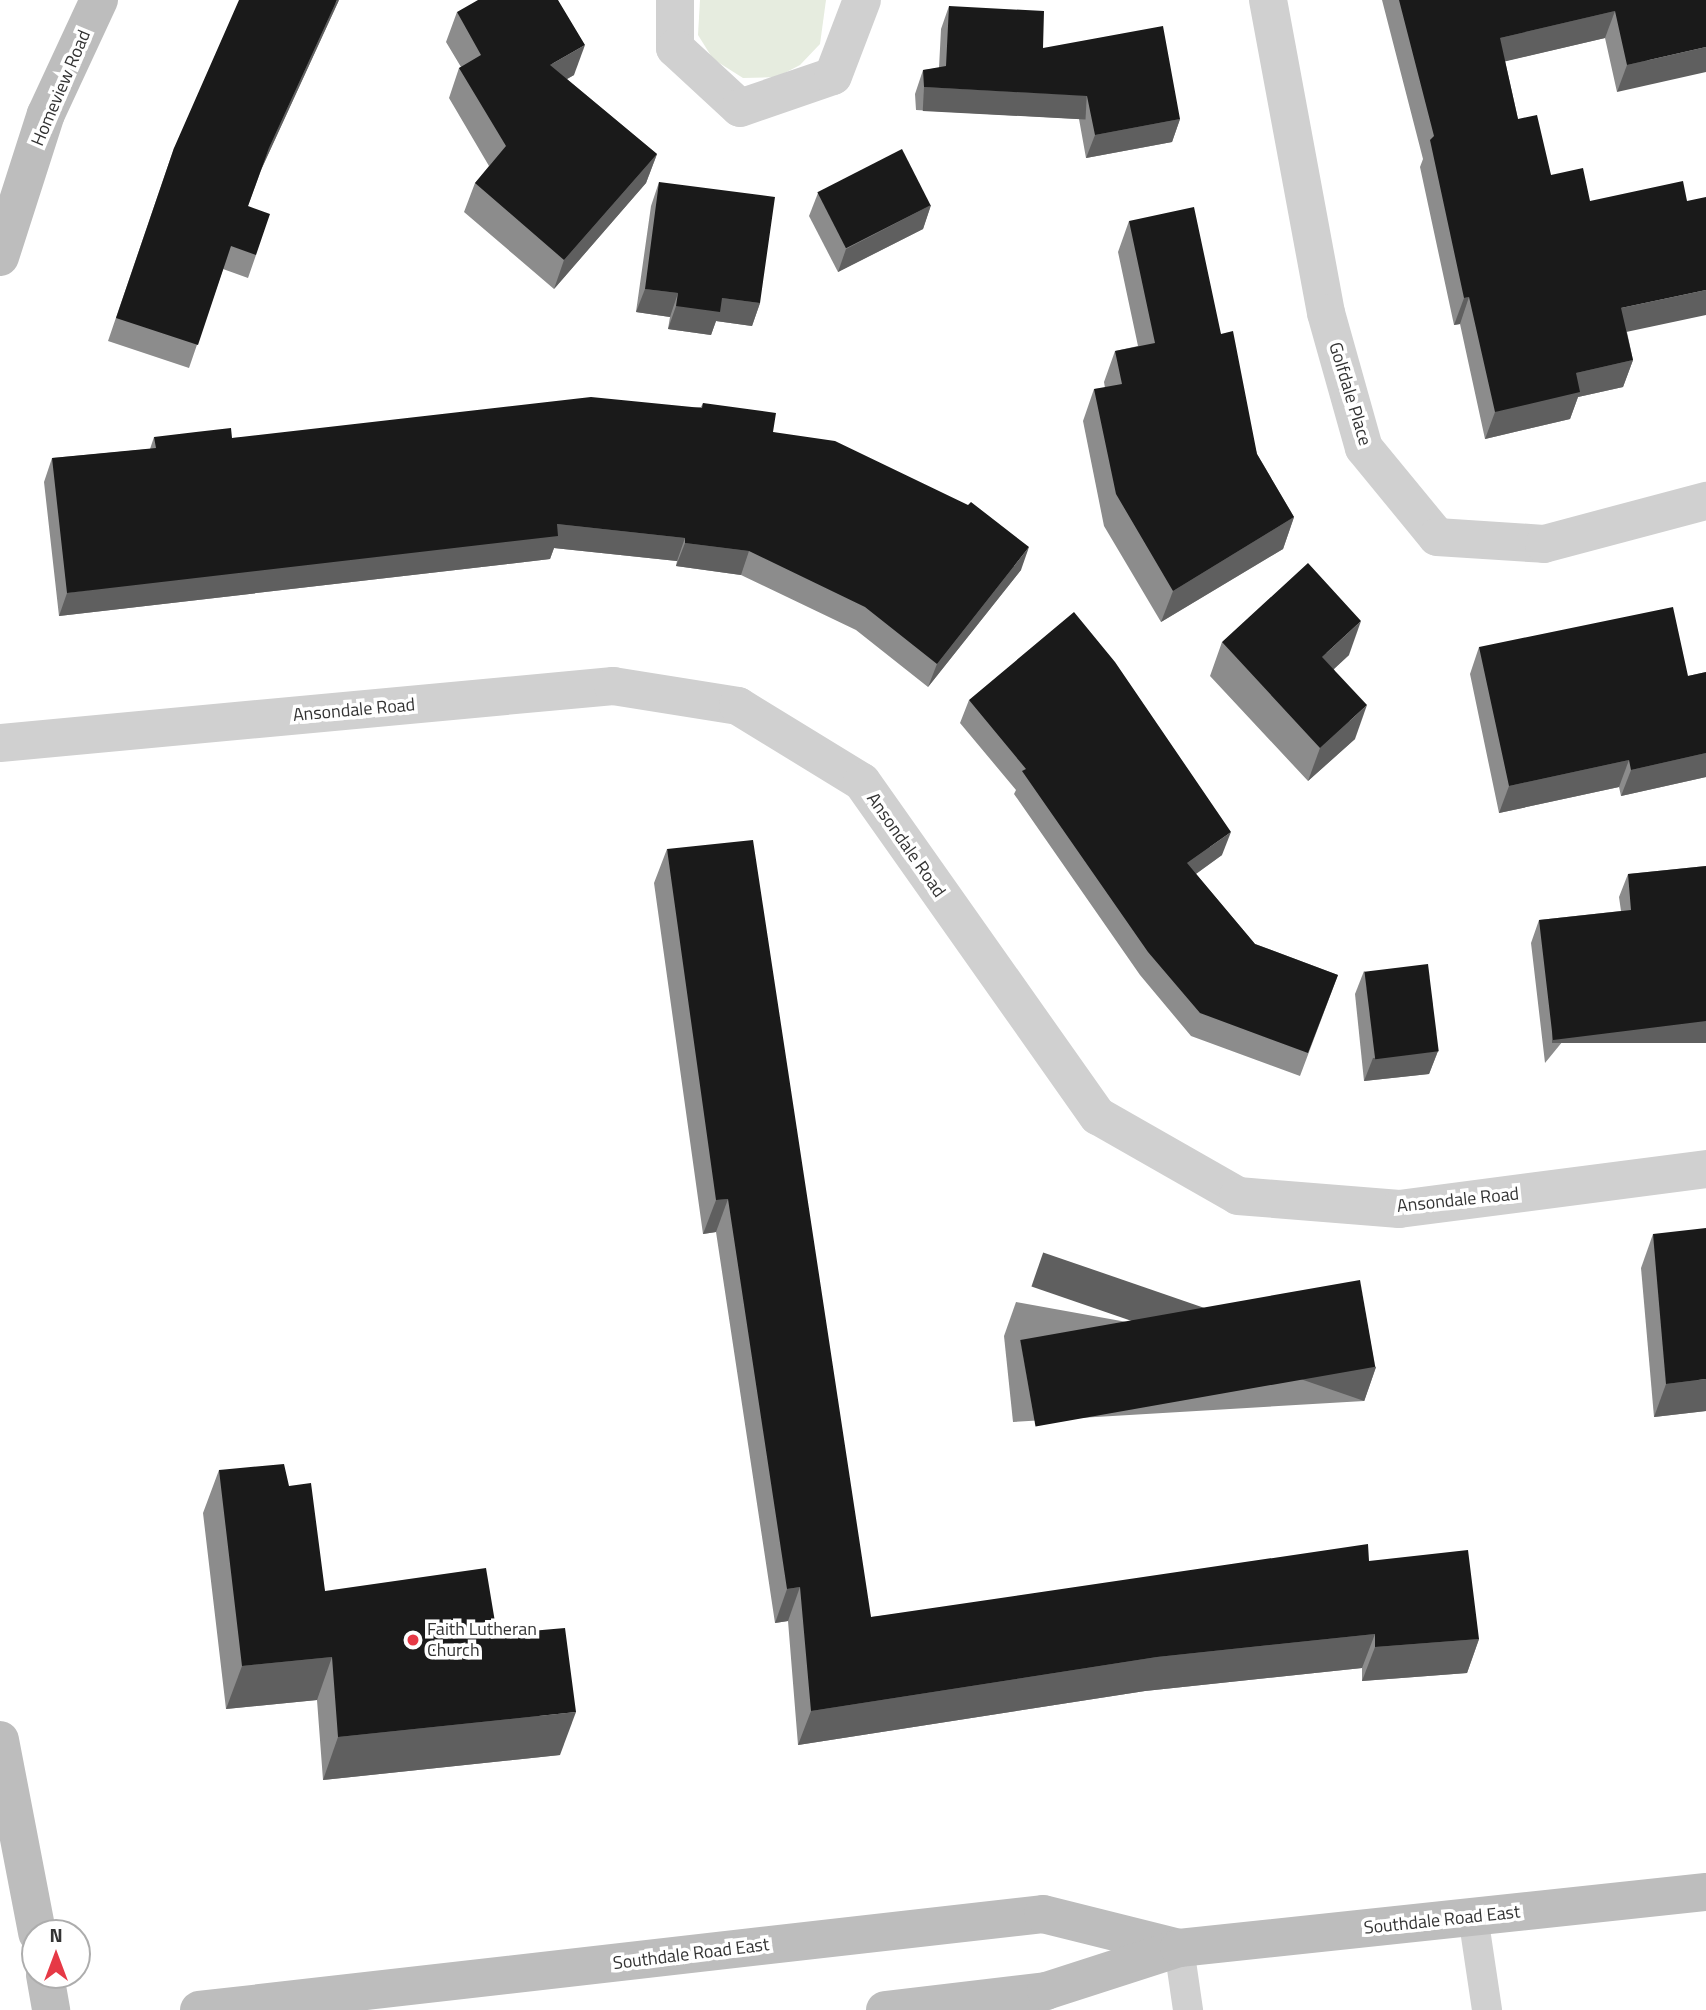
<!DOCTYPE html>
<style>
body{margin:0}
#map{position:relative;width:1706px;height:2010px;overflow:hidden;background:#fff;font-family:"Titillium Web",sans-serif}
div>[style]{position:absolute}
[style*='--x']{left:calc(var(--x)*1px);top:calc(var(--y)*1px);width:calc(var(--w)*1px);rotate:calc(var(--a)*1deg)}
.green>*{inset:0;background:#e6ecdf}
.lane>*{height:30px;margin:-15px;padding:0 15px;transform-origin:15px;border-radius:15px;background:#d0d0d0}
.street>*{height:38px;margin:-19px;padding:0 19px;transform-origin:19px;border-radius:19px;background:#d0d0d0}
.secondary>*{height:38px;margin:-19px;padding:0 19px;transform-origin:19px;border-radius:19px;background:#bdbdbd}
.wall>*{inset:0;background:#8c8c8c}
.shaded-wall>*{inset:0;background:#5f5f5f;transform-origin:0 0}
.building>*{inset:0;background:#1a1a1a;transform-origin:0 0}
.dots>*{width:19px;height:19px;translate:-50% -50%;box-sizing:border-box;border:4px solid #fff;border-radius:50%}
span{translate:-50% -50%;white-space:nowrap;text-align:center;line-height:1.15;-webkit-text-stroke:7px #fff;paint-order:stroke}
.street-label{font-size:18px;color:#333}
.poi-label{font-size:18px;color:#333}
.left{translate:0 -50%;text-align:left}
.north{position:absolute;left:21px;top:1919px;width:70px;height:70px;box-sizing:border-box;background:#fff;border:2px solid #adadad;border-radius:50%;rotate:0deg;font-size:19px;font-weight:700;line-height:28px;text-align:center;color:#333}
.north::after{content:'';display:block;margin:auto;width:24px;height:32px;background:#e63946;clip-path:polygon(50% 0,100% 100%,50% 72%,0 100%)}
</style>
<div id="map">
<div class="green">
<div style="clip-path:polygon(700px 0,826px 0,820px 44px,800px 65px,777px 77px,743px 78px,713px 59px,698px 35px)"></div>
</div>
<div class="lane">
<div style="--x:1473;--y:1916;--w:95;--a:81.5"></div>
<div style="--x:1179;--y:1948;--w:63;--a:81.7"></div>
</div>
<div class="street">
<div style="--x:675;--y:0;--w:48;--a:90"></div>
<div style="--x:675;--y:48;--w:88;--a:42.7"></div>
<div style="--x:740;--y:108;--w:98;--a:-19"></div>
<div style="--x:833;--y:76;--w:81;--a:-69.1"></div>
<div style="--x:1268;--y:0;--w:318;--a:79.5"></div>
<div style="--x:1326;--y:313;--w:140;--a:74.3"></div>
<div style="--x:1364;--y:448;--w:115;--a:50.6"></div>
<div style="--x:1437;--y:537;--w:107;--a:3.7"></div>
<div style="--x:1544;--y:544;--w:168;--a:-14.9"></div>
<div style="--x:0;--y:743;--w:616;--a:-5.31"></div>
<div style="--x:613;--y:686;--w:127;--a:9.1"></div>
<div style="--x:738;--y:706;--w:145;--a:31.5"></div>
<div style="--x:862;--y:782;--w:409;--a:54.8"></div>
<div style="--x:1098;--y:1116;--w:161;--a:29.7"></div>
<div style="--x:1238;--y:1196;--w:162;--a:4.6"></div>
<div style="--x:1399;--y:1209;--w:310;--a:-7.4"></div>
</div>
<div class="secondary">
<div style="--x:0;--y:257;--w:150;--a:-72.2"></div>
<div style="--x:46;--y:114;--w:126;--a:-65.1"></div>
<div style="--x:0;--y:1740;--w:197;--a:79.1"></div>
<div style="--x:45;--y:1975;--w:36;--a:80"></div>
<div style="--x:199;--y:2010;--w:849;--a:-6.49"></div>
<div style="--x:1043;--y:1914;--w:140;--a:14"></div>
<div style="--x:885;--y:2010;--w:162;--a:-6.7"></div>
<div style="--x:1046;--y:1991;--w:140;--a:-17.9"></div>
<div style="--x:1179;--y:1948;--w:530;--a:-6.07"></div>
</div>
<div class="wall">
<div style="clip-path:polygon(339px 0,261px 170px,248px 206px,256px 255px,248px 278px,223px 269px,189px 368px,108px 341px,174px 148px)"></div>
<div style="clip-path:polygon(1382px 0,1706px 0,1617px 92px,1605px 38px,1505px 61px,1518px 119px,1551px 175px,1590px 201px,1627px 332px,1633px 360px,1623px 387px,1578px 397px,1570px 419px,1485px 439px,1460px 324px,1454px 325px,1420px 167px,1423px 159px)"></div>
<div style="clip-path:polygon(949px 6px,1043px 48px,1180px 119px,1172px 142px,1086px 158px,1079px 119px,916px 110px,915px 94px,923px 70px,939px 68px,941px 29px)"></div>
<div style="clip-path:polygon(457px 12px,574px 75px,567px 79px,657px 154px,646px 183px,554px 289px,464px 212px,475px 183px,489px 166px,449px 98px,459px 68px,461px 67px,446px 42px)"></div>
<div style="clip-path:polygon(659px 182px,760px 303px,752px 326px,716px 321px,711px 335px,668px 329px,670px 317px,636px 312px,651px 206px)"></div>
<div style="clip-path:polygon(818px 193px,931px 205px,923px 229px,838px 272px,809px 216px)"></div>
<div style="clip-path:polygon(1129px 221px,1221px 334px,1257px 454px,1294px 517px,1283px 549px,1161px 622px,1104px 526px,1083px 421px,1094px 389px,1105px 388px,1104px 382px,1115px 351px,1138px 346px,1118px 252px)"></div>
<div style="clip-path:polygon(703px 403px,773px 432px,1021px 570px,928px 687px,856px 630px,741px 575px,676px 566px,677px 561px,554px 548px,550px 559px,59px 616px,44px 482px,52px 458px,150px 449px,154px 437px,232px 438px,701px 407px)"></div>
<div style="clip-path:polygon(1222px 642px,1349px 655px,1334px 669px,1355px 739px,1308px 781px,1210px 676px)"></div>
<div style="clip-path:polygon(1479px 647px,1688px 676px,1706px 672px,1706px 777px,1621px 796px,1619px 787px,1499px 813px,1470px 674px)"></div>
<div style="clip-path:polygon(969px 700px,1222px 855px,1196px 874px,1255px 944px,1338px 975px,1300px 1076px,1191px 1036px,1140px 975px,1014px 794px,1016px 790px,960px 723px)"></div>
<div style="clip-path:polygon(667px 849px,871px 1617px,1369px 1561px,1479px 1639px,1467px 1673px,1362px 1681px,1362px 1668px,1145px 1691px,798px 1745px,788px 1621px,775px 1623px,716px 1232px,703px 1234px,654px 883px)"></div>
<div style="clip-path:polygon(1706px 866px,1545px 1063px,1531px 943px,1539px 920px,1621px 911px,1619px 897px,1628px 874px)"></div>
<div style="clip-path:polygon(1364px 971px,1438px 1051px,1429px 1074px,1364px 1081px,1355px 994px)"></div>
<div style="clip-path:polygon(1653px 1234px,1706px 1411px,1654px 1417px,1641px 1268px)"></div>
<div style="clip-path:polygon(1016px 1302px,1376px 1367px,1364px 1401px,1013px 1422px,1004px 1336px)"></div>
<div style="clip-path:polygon(219px 1470px,289px 1486px,325px 1591px,497px 1634px,560px 1755px,323px 1780px,317px 1700px,226px 1709px,203px 1513px)"></div>
</div>
<div class="shaded-wall">
<div style="clip-path:polygon(337px 0,339px 0,260px 172px,269px 148px)"></div>
<div style="clip-path:polygon(1615px 11px,1605px 38px,1490px 65px,1500px 38px)"></div>
<div style="clip-path:polygon(585px 45px,574px 75px,539px 95px,550px 65px)"></div>
<div style="clip-path:polygon(1706px 47px,1706px 72px,1617px 92px,1627px 65px)"></div>
<div style="left:924px;top:87px;width:163px;height:24px;rotate:3deg"></div>
<div style="clip-path:polygon(1180px 119px,1172px 142px,1086px 158px,1095px 135px)"></div>
<div style="clip-path:polygon(657px 154px,646px 183px,554px 289px,564px 260px)"></div>
<div style="clip-path:polygon(931px 205px,923px 229px,838px 272px,846px 249px)"></div>
<div style="clip-path:polygon(645px 289px,678px 293px,670px 317px,636px 312px)"></div>
<div style="clip-path:polygon(1706px 290px,1706px 315px,1612px 335px,1621px 308px)"></div>
<div style="clip-path:polygon(1469px 297px,1460px 324px,1454px 325px,1464px 298px)"></div>
<div style="clip-path:polygon(722px 298px,760px 303px,752px 326px,716px 321px,711px 335px,668px 329px,676px 306px)"></div>
<div style="clip-path:polygon(1633px 360px,1623px 387px,1578px 397px,1570px 419px,1485px 439px,1495px 412px,1576px 373px)"></div>
<div style="clip-path:polygon(1294px 517px,1283px 549px,1161px 622px,1173px 591px)"></div>
<div style="clip-path:polygon(557px 524px,685px 538px,677px 561px,554px 548px,550px 559px,59px 616px,67px 593px)"></div>
<div style="clip-path:polygon(685px 543px,749px 551px,741px 575px,676px 566px)"></div>
<div style="clip-path:polygon(1029px 547px,1021px 570px,928px 687px,937px 664px)"></div>
<div style="clip-path:polygon(1361px 621px,1349px 655px,1310px 691px,1322px 657px)"></div>
<div style="clip-path:polygon(1367px 705px,1355px 739px,1308px 781px,1320px 748px)"></div>
<div style="clip-path:polygon(1706px 753px,1706px 777px,1621px 796px,1631px 770px)"></div>
<div style="clip-path:polygon(1629px 760px,1619px 787px,1499px 813px,1509px 786px)"></div>
<div style="clip-path:polygon(1231px 832px,1222px 855px,1179px 886px,1187px 863px)"></div>
<div style="left:1706px;top:1021px;width:22px;height:154px;rotate:90deg"></div>
<div style="clip-path:polygon(1438px 1051px,1429px 1074px,1364px 1081px,1373px 1058px)"></div>
<div style="clip-path:polygon(728px 1199px,716px 1232px,703px 1234px,716px 1200px)"></div>
<div style="left:1376px;top:1367px;width:36px;height:352px;rotate:109deg"></div>
<div style="clip-path:polygon(1706px 1379px,1706px 1411px,1654px 1417px,1666px 1384px)"></div>
<div style="clip-path:polygon(800px 1587px,788px 1621px,775px 1623px,787px 1589px)"></div>
<div style="clip-path:polygon(1375px 1634px,1362px 1668px,1145px 1691px,798px 1745px,811px 1711px,1157px 1657px)"></div>
<div style="clip-path:polygon(1479px 1639px,1467px 1673px,1362px 1681px,1375px 1647px)"></div>
<div style="clip-path:polygon(332px 1657px,317px 1700px,226px 1709px,242px 1666px)"></div>
<div style="clip-path:polygon(576px 1712px,560px 1755px,323px 1780px,338px 1737px)"></div>
</div>
<div class="building">
<div style="clip-path:polygon(239px 0,337px 0,269px 148px,248px 206px,270px 214px,256px 255px,231px 246px,198px 345px,116px 318px,174px 148px)"></div>
<div style="clip-path:polygon(478px 0,558px 0,585px 45px,550px 65px,657px 154px,564px 260px,475px 183px,506px 146px,459px 68px,481px 55px,457px 12px)"></div>
<div style="clip-path:polygon(1399px 0,1706px 0,1706px 47px,1627px 65px,1615px 11px,1500px 38px,1518px 119px,1537px 115px,1551px 175px,1583px 168px,1590px 201px,1683px 181px,1687px 201px,1706px 197px,1706px 290px,1621px 308px,1633px 360px,1576px 373px,1580px 392px,1495px 412px,1469px 297px,1464px 298px,1430px 140px,1434px 136px)"></div>
<div style="clip-path:polygon(949px 6px,1044px 11px,1043px 48px,1163px 26px,1180px 119px,1095px 135px,1087px 96px,924px 87px,923px 70px,946px 66px)"></div>
<div style="left:902px;top:149px;width:63px;height:95px;rotate:63deg"></div>
<div style="clip-path:polygon(659px 182px,775px 197px,760px 303px,722px 298px,720px 312px,676px 306px,678px 293px,645px 289px)"></div>
<div style="clip-path:polygon(1194px 207px,1221px 334px,1233px 331px,1257px 454px,1294px 517px,1173px 591px,1116px 494px,1094px 389px,1122px 384px,1115px 351px,1155px 343px,1129px 221px)"></div>
<div style="clip-path:polygon(591px 397px,702px 408px,703px 403px,776px 413px,773px 432px,835px 441px,968px 505px,971px 502px,1029px 547px,937px 664px,865px 607px,749px 551px,685px 543px,685px 538px,557px 524px,558px 536px,67px 593px,52px 458px,156px 448px,154px 437px,196px 432px,231px 428px,232px 438px)"></div>
<div style="clip-path:polygon(1308px 563px,1361px 621px,1322px 657px,1367px 705px,1320px 748px,1222px 642px)"></div>
<div style="clip-path:polygon(1673px 607px,1688px 676px,1706px 672px,1706px 753px,1631px 770px,1629px 760px,1509px 786px,1479px 647px)"></div>
<div style="clip-path:polygon(1074px 612px,1115px 662px,1231px 832px,1187px 863px,1255px 944px,1338px 975px,1308px 1053px,1200px 1013px,1148px 952px,1022px 771px,1026px 769px,969px 700px)"></div>
<div style="clip-path:polygon(753px 840px,871px 1617px,1368px 1544px,1369px 1561px,1468px 1550px,1479px 1639px,1375px 1647px,1375px 1634px,1157px 1657px,811px 1711px,800px 1587px,787px 1589px,728px 1199px,716px 1200px,667px 849px)"></div>
<div style="clip-path:polygon(1706px 866px,1706px 1021px,1553px 1040px,1539px 920px,1631px 910px,1628px 874px)"></div>
<div style="left:1428px;top:964px;width:88px;height:64px;rotate:83deg"></div>
<div style="clip-path:polygon(1706px 1228px,1706px 1379px,1666px 1384px,1653px 1234px)"></div>
<div style="left:1360px;top:1280px;width:88px;height:345px;rotate:80deg"></div>
<div style="clip-path:polygon(284px 1464px,289px 1486px,311px 1483px,325px 1591px,486px 1568px,497px 1634px,565px 1628px,576px 1712px,338px 1737px,332px 1657px,242px 1666px,219px 1470px)"></div>
</div>
<div class="dots">
<div style="left:413px;top:1640px;background:#e63946"></div>
</div>
<div class="street-label">
<span style="left:61px;top:88px;rotate:-67deg">Homeview Road</span>
<span style="left:1350px;top:394px;rotate:73deg">Golfdale Place</span>
<span style="left:354px;top:710px;rotate:-5deg">Ansondale Road</span>
<span style="left:906px;top:845px;rotate:55deg">Ansondale Road</span>
<span style="left:1458px;top:1200px;rotate:-6deg">Ansondale Road</span>
<span style="left:1442px;top:1920px;rotate:-6deg">Southdale Road East</span>
<span style="left:691px;top:1954px;rotate:-7deg">Southdale Road East</span>
</div>
<div class="poi-label">
<span class="left" style="left:427px;top:1640px">Faith Lutheran<br>Church</span>
</div>
<div class="north">N</div>
</div>
